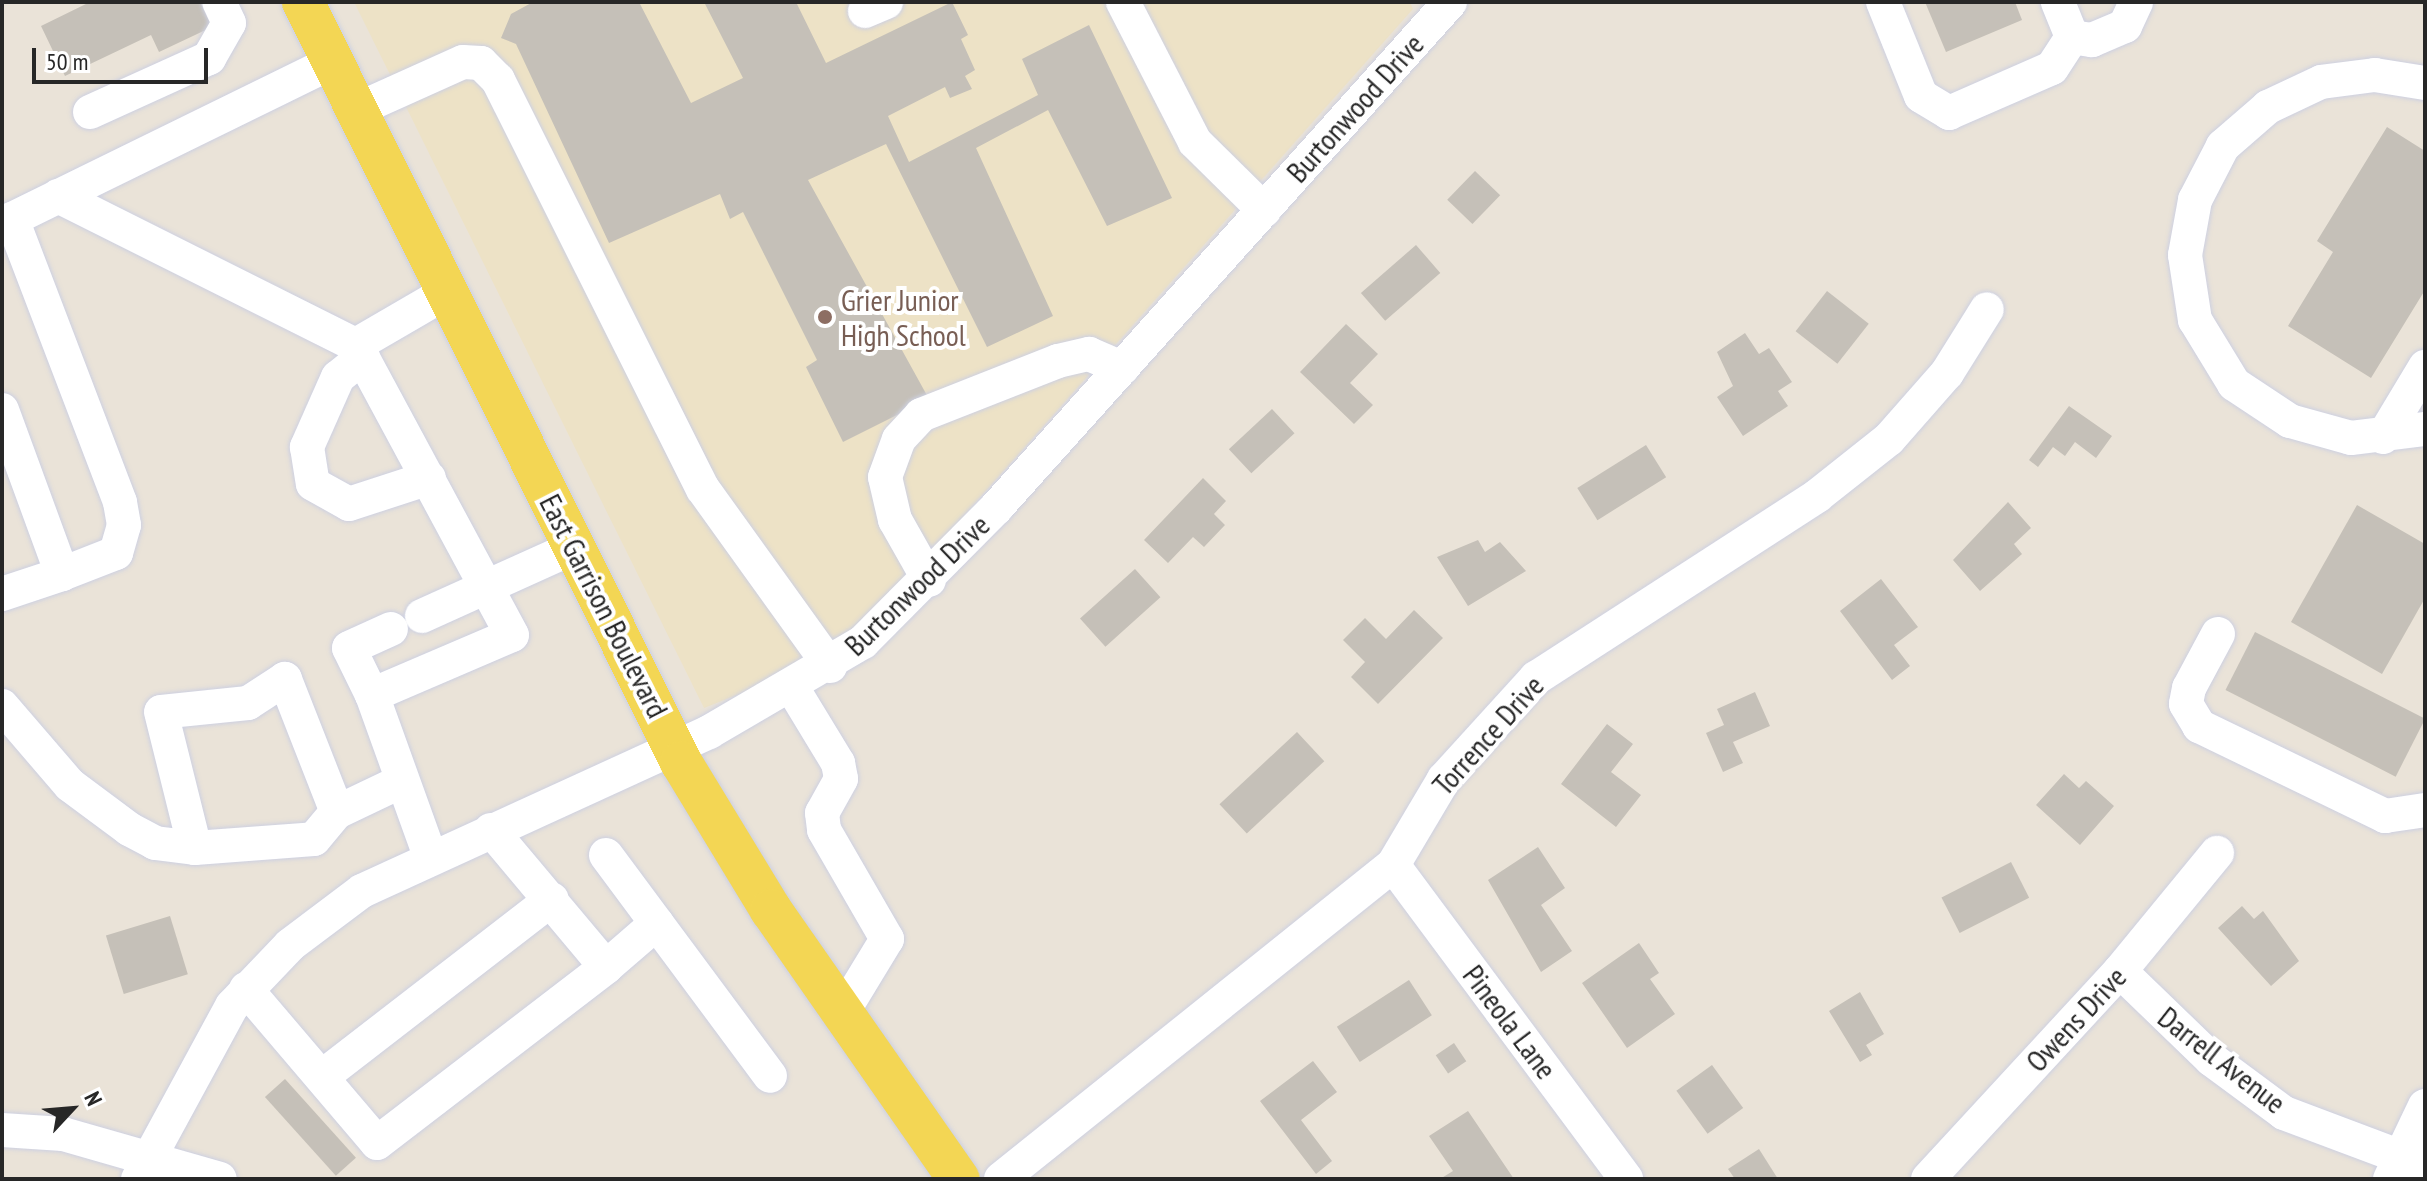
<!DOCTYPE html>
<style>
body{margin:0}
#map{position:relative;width:2427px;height:1181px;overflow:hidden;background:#eae3d8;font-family:"PT Sans Narrow",sans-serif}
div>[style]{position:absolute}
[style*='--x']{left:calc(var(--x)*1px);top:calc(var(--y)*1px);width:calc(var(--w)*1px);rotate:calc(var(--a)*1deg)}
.education>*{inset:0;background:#ede2c6}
.building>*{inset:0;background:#c5c0b8;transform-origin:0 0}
.roads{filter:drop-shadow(0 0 2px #cdd0e1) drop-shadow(0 0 2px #cdd0e1)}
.minor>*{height:34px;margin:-17px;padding:0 17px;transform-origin:17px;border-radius:17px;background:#fff}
.major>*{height:42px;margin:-21px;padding:0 21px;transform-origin:21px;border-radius:21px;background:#f3d654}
.dots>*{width:22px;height:22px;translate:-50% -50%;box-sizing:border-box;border:4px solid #fff;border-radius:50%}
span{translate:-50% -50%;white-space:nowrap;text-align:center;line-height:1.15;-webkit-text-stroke:8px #fff;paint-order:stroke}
.street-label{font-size:30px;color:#272727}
.education-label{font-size:30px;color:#785e54}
.left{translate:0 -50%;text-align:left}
.frame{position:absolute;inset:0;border:4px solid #272727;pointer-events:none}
.north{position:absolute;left:32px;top:1069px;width:80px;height:80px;-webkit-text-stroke:6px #fff;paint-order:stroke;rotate:64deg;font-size:22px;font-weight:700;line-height:32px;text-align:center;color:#272727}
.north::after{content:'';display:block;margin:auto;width:28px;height:36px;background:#272727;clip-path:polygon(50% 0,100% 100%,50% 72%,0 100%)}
.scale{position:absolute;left:32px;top:48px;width:176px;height:36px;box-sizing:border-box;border:4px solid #272727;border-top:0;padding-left:10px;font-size:24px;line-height:28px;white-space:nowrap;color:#272727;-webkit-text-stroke:6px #fff;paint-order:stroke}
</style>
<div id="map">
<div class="education">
<div style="clip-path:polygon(354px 2px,1410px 2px,1413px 9px,867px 625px,794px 672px,704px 708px)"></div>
</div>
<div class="building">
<div style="clip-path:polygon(90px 2px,200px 2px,212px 27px,159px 52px,151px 35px,65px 76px,41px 26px)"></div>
<div style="clip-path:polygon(533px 2px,639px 2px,691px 103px,743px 78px,704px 2px,796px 2px,826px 63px,952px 2px,968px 35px,961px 39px,975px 70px,965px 76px,972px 89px,950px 98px,945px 87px,888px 116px,909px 162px,1038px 95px,1022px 59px,1089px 25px,1172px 198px,1107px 226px,1048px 110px,976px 148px,1053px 316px,987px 347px,886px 144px,808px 180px,929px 399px,843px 442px,806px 367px,817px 360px,743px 212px,730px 219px,720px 194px,609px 243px,516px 44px,501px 38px,511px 14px)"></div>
<div style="clip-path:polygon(1925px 2px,2015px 2px,2022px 20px,1946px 52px)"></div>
<div style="clip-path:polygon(2387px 127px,2425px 151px,2425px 290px,2371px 378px,2288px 326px,2333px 252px,2317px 241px)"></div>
<div style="left:1475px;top:171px;width:35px;height:40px;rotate:44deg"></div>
<div style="left:1416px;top:245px;width:37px;height:73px;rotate:49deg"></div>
<div style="left:1827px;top:291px;width:53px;height:51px;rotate:38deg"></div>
<div style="clip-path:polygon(1346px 324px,1378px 354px,1350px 383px,1373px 405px,1354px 424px,1300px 372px)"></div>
<div style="clip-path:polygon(1745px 333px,1759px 354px,1769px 348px,1792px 382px,1778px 391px,1788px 406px,1743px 436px,1717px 397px,1733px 386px,1717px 352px)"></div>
<div style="clip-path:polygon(2069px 406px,2112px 436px,2096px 458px,2075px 442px,2065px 456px,2053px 447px,2038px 467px,2029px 460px)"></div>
<div style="left:1272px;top:409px;width:33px;height:59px;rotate:47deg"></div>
<div style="left:1646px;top:445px;width:38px;height:81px;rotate:58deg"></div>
<div style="clip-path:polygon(1203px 478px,1226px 501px,1214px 514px,1225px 525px,1204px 547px,1193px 537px,1168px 563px,1144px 540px)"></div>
<div style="clip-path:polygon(2008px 502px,2031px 528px,2014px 544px,2022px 554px,1980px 591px,1953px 560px)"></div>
<div style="clip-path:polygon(2357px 505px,2425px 544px,2425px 598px,2382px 674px,2291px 622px)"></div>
<div style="clip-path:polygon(1478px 540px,1485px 552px,1500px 542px,1526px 571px,1468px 606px,1437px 557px)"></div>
<div style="left:1135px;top:569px;width:38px;height:74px;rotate:48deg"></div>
<div style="clip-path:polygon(1881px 579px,1918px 627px,1894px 645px,1910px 666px,1892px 680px,1840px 611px)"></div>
<div style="clip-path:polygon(1414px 610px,1443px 638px,1378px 704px,1351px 677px,1365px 662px,1343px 640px,1365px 618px,1386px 639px)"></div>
<div style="left:2255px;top:632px;width:191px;height:65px;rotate:27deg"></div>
<div style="clip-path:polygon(1755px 692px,1770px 726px,1733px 742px,1743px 763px,1723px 772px,1706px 733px,1724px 725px,1717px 709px)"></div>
<div style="clip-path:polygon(1607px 724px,1633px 744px,1611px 772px,1641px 795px,1616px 827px,1561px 784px)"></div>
<div style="left:1297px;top:732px;width:40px;height:106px;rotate:47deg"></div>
<div style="clip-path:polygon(2064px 774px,2079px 788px,2086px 781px,2114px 806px,2080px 845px,2036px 805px)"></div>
<div style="clip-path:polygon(1538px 847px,1565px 888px,1541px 905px,1572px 951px,1541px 972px,1488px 880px)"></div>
<div style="left:2011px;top:862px;width:40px;height:78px;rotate:63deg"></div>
<div style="clip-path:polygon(2242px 906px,2254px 919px,2263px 911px,2299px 961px,2271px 986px,2218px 928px)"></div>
<div style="left:170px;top:916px;width:61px;height:67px;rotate:73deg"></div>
<div style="clip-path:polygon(1639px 943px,1659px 973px,1650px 979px,1675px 1014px,1627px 1048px,1582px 983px)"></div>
<div style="left:1409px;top:980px;width:42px;height:86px;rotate:57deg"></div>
<div style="clip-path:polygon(1860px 992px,1884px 1034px,1866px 1045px,1872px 1055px,1860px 1062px,1829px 1011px)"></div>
<div style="left:1454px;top:1043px;width:22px;height:22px;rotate:56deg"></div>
<div style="clip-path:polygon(1313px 1061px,1337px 1092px,1301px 1120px,1332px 1161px,1316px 1174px,1260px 1101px)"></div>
<div style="left:1712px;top:1065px;width:53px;height:44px;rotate:54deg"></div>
<div style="left:285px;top:1079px;width:106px;height:27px;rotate:48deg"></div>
<div style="clip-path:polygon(1468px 1111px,1514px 1179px,1440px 1179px,1453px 1171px,1429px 1136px)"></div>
<div style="clip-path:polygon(1759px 1149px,1778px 1179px,1735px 1179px,1728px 1169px)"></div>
</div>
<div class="roads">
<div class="minor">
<div style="--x:1123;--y:2;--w:157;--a:62.8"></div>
<div style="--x:1195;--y:142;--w:97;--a:44.6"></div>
<div style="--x:1883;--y:2;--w:101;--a:68"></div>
<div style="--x:1921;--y:96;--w:33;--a:31"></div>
<div style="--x:1949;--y:113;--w:112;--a:-23.6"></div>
<div style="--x:2052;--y:68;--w:37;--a:-57"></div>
<div style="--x:2072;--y:37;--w:38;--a:-112"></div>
<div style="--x:865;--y:11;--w:23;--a:-23"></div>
<div style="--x:2072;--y:37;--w:20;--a:9"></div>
<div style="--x:2092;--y:40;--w:36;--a:-23"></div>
<div style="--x:2125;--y:26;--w:26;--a:-65"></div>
<div style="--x:2425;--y:83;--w:51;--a:-170.9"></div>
<div style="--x:2375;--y:75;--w:54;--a:172.6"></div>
<div style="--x:2321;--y:82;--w:59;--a:154.7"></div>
<div style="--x:2268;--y:107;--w:60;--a:139.1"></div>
<div style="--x:2223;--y:146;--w:61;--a:117.4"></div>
<div style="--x:2195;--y:200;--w:56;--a:100.3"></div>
<div style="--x:2185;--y:255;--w:66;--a:81.3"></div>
<div style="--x:2195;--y:320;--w:75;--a:58.6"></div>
<div style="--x:2234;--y:384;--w:67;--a:33.5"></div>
<div style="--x:2290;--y:421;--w:63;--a:15.6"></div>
<div style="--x:2351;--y:438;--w:75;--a:-6.9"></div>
<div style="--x:356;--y:110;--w:117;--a:-24.2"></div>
<div style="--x:463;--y:62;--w:18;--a:3"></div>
<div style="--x:481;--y:63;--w:24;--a:45"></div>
<div style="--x:498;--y:80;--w:457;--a:63.4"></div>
<div style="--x:703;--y:489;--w:218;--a:54.3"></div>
<div style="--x:90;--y:112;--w:131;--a:-24.4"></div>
<div style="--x:209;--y:58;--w:40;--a:-60.3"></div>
<div style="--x:229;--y:23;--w:23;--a:-115"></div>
<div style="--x:58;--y:196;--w:333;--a:26.6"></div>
<div style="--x:2;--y:224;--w:368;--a:-26.1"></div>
<div style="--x:363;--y:357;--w:32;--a:141"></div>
<div style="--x:338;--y:377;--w:77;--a:113.9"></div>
<div style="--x:307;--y:447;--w:37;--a:81"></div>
<div style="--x:313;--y:484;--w:41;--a:29.1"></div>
<div style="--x:349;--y:504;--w:84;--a:-18"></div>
<div style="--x:2;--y:410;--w:175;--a:69.9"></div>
<div style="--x:62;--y:574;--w:58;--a:-21.3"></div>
<div style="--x:116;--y:553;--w:29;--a:-74"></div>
<div style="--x:124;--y:525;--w:23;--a:-100"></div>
<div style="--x:120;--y:502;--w:303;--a:-110.9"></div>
<div style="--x:2383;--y:437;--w:82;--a:-59"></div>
<div style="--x:929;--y:580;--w:69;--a:-119.5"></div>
<div style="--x:895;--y:520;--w:44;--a:-103.1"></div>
<div style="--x:885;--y:477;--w:40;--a:-69.8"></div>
<div style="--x:899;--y:439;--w:33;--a:-47"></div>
<div style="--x:921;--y:415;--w:147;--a:-21.5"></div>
<div style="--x:1058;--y:361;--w:32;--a:-13"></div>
<div style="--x:1089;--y:354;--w:36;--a:23"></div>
<div style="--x:2;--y:594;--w:63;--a:-18.4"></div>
<div style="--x:422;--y:616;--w:168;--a:-24.3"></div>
<div style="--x:2218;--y:634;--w:61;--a:118.2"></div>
<div style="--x:2189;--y:688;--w:16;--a:101"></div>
<div style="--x:2186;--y:704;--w:26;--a:59"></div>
<div style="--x:2199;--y:726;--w:207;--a:25.8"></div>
<div style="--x:2385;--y:816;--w:40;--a:-8.5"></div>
<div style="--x:793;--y:689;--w:87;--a:58.7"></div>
<div style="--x:838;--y:763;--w:16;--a:79"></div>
<div style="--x:841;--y:779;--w:39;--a:119"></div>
<div style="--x:822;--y:813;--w:17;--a:83"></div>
<div style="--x:824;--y:830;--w:126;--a:60"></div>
<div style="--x:887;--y:939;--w:87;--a:121.3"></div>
<div style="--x:372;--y:695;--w:52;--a:-116.1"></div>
<div style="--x:349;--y:648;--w:46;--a:-24.3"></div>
<div style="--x:2;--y:706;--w:104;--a:49.3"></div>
<div style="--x:70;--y:785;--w:74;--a:36.7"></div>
<div style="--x:129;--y:829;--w:30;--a:28"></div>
<div style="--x:155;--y:843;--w:40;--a:7.1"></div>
<div style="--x:337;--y:812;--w:143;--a:-111.4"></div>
<div style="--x:285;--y:679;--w:44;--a:147"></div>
<div style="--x:248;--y:703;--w:87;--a:174.1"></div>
<div style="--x:161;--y:712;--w:140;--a:76"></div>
<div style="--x:195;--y:848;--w:119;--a:-4.3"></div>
<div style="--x:314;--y:839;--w:35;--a:-50"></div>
<div style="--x:337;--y:812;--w:72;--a:-25.5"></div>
<div style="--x:606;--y:855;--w:275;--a:53.4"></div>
<div style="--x:430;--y:856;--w:171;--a:-109.8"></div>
<div style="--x:372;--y:695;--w:152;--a:-23.2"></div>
<div style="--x:512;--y:635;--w:329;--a:-118.3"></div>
<div style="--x:356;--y:345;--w:105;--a:-30.2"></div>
<div style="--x:1393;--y:865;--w:391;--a:53.4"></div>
<div style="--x:606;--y:967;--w:67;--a:-40.8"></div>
<div style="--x:2120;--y:971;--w:127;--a:44"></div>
<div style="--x:2211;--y:1059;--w:91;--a:36.5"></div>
<div style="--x:2284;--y:1113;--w:151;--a:20.6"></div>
<div style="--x:246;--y:989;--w:202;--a:49.6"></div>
<div style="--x:377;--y:1143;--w:289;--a:-37.5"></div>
<div style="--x:606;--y:967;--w:179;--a:-130"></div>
<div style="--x:323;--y:1076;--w:289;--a:-37.7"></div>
<div style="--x:2;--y:1130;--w:61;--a:3.8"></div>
<div style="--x:63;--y:1134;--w:163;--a:16"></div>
<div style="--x:138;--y:1179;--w:197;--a:-61.5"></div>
<div style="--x:232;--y:1006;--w:84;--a:-46.4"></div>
<div style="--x:290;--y:945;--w:90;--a:-36.9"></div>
<div style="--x:362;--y:891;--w:382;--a:-24.6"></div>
<div style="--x:709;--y:732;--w:178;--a:-30.3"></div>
<div style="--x:863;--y:642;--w:189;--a:-45.2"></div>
<div style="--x:996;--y:508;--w:680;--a:-48.1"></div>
<div style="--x:1001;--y:1179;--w:502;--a:-38.7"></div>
<div style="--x:1393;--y:865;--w:100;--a:-59.3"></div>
<div style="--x:1444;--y:779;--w:137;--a:-47.7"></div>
<div style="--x:1536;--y:678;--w:335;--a:-32.9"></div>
<div style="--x:1817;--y:496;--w:92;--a:-38.4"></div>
<div style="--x:1889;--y:439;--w:88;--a:-48.7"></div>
<div style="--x:1947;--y:373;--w:75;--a:-58"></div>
<div style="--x:1928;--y:1179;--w:283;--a:-47.3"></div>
<div style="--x:2120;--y:971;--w:153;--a:-50.6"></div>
<div style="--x:2390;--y:1179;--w:81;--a:-64.4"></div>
</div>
<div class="major">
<div style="--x:303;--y:2;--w:849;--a:63.56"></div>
<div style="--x:681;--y:762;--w:173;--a:58.7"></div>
<div style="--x:771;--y:910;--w:328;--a:55.1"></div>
</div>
</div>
<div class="dots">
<div style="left:825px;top:317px;background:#8d6e63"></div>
</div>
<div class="street-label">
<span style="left:1355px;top:108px;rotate:-48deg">Burtonwood Drive</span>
<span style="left:917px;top:585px;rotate:-44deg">Burtonwood Drive</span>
<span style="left:604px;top:606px;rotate:63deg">East Garrison Boulevard</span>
<span style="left:1488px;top:735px;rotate:-48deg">Torrence Drive</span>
<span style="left:2076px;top:1019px;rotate:-47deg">Owens Drive</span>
<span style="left:1510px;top:1022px;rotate:53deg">Pineola Lane</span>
<span style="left:2222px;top:1060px;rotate:38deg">Darrell Avenue</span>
</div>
<div class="education-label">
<span class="left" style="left:841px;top:317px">Grier Junior<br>High School</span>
</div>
<div class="frame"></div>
<div class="north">N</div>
<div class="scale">50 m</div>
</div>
